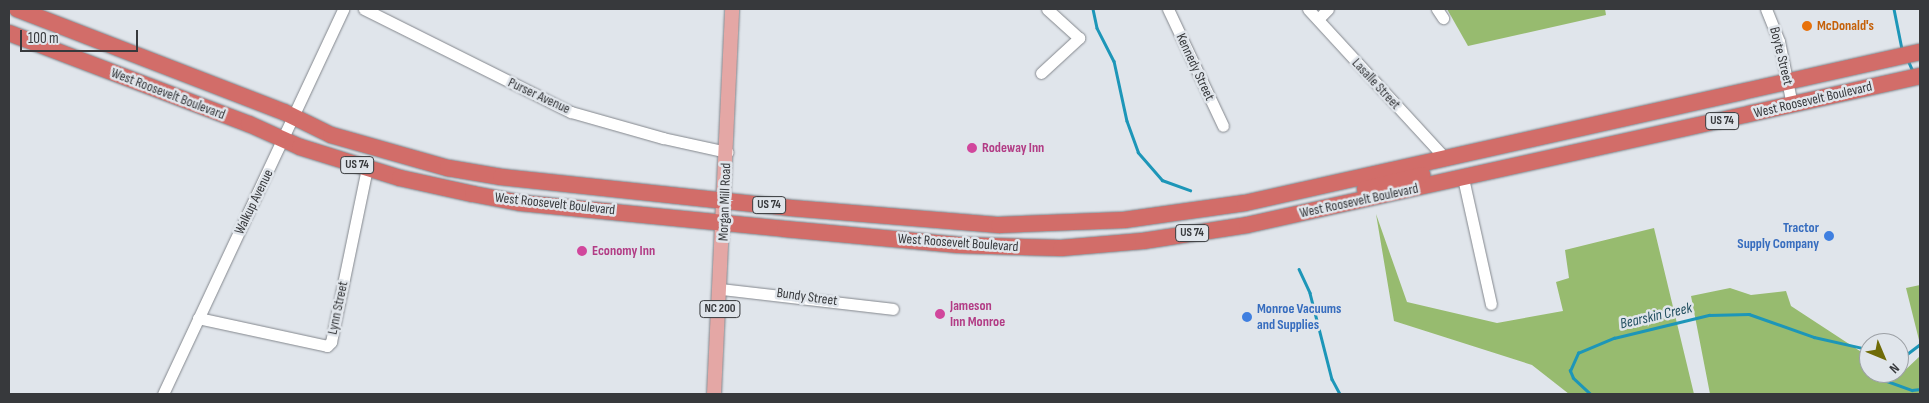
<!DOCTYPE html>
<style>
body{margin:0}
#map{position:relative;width:1929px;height:403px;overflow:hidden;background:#e0e5eb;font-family:"Sofia Sans Condensed",sans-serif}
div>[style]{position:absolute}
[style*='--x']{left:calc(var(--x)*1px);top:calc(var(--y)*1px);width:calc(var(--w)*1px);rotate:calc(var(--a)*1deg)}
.forest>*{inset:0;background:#97bb6f}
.stream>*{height:2.5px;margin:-1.25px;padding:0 1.25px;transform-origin:1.25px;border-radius:1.25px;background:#1d96b8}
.roads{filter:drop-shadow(0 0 1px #83878d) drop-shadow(0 0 1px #83878d)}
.minor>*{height:11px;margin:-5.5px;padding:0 5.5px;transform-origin:5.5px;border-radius:5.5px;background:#fff}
.major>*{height:14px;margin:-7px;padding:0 7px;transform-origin:7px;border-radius:7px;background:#e4a7a5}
.highway>*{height:16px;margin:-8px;padding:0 8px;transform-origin:8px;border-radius:8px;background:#d26d69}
.dots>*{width:14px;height:14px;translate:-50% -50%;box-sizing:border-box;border:2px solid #e0e5eb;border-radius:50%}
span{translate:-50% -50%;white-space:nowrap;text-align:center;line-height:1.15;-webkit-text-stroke:5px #e0e5eb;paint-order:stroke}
.shield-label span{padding:1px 4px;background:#e0e5eb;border:1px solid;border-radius:4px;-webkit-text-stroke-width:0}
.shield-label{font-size:12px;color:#37393c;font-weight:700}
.food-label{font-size:14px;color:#c56008;font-weight:700}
.left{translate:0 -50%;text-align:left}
.street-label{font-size:14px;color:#37393c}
.hotel-label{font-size:14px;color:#b23c85;font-weight:700}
.shop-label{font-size:14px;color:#366cbe;font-weight:700}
.right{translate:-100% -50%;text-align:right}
.water-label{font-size:15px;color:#235060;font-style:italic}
.frame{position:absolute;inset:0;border:10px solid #37393c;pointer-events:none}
.north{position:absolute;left:1859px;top:333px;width:50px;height:50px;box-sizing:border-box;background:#e0e5eb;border:1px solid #9ca0a5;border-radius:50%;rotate:135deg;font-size:14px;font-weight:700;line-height:20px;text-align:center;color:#37393c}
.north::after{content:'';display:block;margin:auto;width:18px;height:22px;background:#6f6b07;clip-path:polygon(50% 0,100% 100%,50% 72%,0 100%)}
.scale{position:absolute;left:20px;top:30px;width:118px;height:22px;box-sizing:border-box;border:2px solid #37393c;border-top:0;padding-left:6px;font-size:15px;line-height:18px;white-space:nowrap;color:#37393c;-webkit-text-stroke:4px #e0e5eb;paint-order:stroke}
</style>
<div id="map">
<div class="forest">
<div style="clip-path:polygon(1447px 9px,1605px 9px,1606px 15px,1468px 46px)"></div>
<div style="clip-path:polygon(1376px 214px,1407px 302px,1497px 323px,1563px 311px,1556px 282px,1569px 278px,1565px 250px,1654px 228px,1694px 394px,1569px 394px,1532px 365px,1394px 321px)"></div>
<div style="clip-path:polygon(1920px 285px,1920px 344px,1906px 288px)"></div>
<div style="clip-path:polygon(1730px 288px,1751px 295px,1786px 291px,1791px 306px,1869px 357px,1869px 373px,1901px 374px,1920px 356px,1920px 394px,1710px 394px,1691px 296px)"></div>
</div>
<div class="stream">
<div style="--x:1093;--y:9;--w:19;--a:78"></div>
<div style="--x:1097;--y:28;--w:37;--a:63"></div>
<div style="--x:1114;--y:61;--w:61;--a:77.8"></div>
<div style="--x:1127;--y:121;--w:33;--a:70"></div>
<div style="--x:1138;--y:152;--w:37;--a:49"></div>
<div style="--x:1162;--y:180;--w:30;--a:20"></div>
<div style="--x:1894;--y:9;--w:41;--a:78.7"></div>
<div style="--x:1908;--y:60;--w:12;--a:66"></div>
<div style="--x:1299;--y:269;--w:26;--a:65"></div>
<div style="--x:1310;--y:293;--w:89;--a:75.7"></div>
<div style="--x:1332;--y:379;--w:17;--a:62"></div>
<div style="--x:1899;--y:360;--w:26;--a:-37"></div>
<div style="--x:1874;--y:373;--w:4;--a:63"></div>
<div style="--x:1876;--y:377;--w:38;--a:20"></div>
<div style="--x:1912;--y:390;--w:8;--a:-7"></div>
<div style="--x:1590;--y:394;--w:23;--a:-137"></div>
<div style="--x:1573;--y:378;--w:8;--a:-113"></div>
<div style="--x:1570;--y:371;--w:20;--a:-66"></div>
<div style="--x:1578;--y:353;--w:39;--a:-23"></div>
<div style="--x:1614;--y:338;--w:98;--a:-13.6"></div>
<div style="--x:1709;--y:315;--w:40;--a:-1.4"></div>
<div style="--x:1749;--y:314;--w:69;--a:19.5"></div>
<div style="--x:1814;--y:337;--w:50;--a:12.7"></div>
<div style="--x:1863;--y:348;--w:14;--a:65"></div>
</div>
<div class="roads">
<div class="minor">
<div style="--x:364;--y:9;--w:231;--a:26.5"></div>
<div style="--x:571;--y:112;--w:96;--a:15.8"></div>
<div style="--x:663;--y:138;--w:66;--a:12.3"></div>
<div style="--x:1168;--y:9;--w:129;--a:64.8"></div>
<div style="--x:1308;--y:9;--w:202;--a:47.4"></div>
<div style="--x:1437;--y:9;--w:11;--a:56"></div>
<div style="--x:1766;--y:9;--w:35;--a:68"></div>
<div style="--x:1779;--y:41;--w:65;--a:78.5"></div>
<div style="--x:1318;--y:19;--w:14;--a:-45"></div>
<div style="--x:1041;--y:73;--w:52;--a:-42.6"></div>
<div style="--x:1079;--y:38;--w:43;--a:-137.8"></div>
<div style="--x:1463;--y:178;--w:129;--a:77.5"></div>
<div style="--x:721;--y:289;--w:173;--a:6.6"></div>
<div style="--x:198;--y:318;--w:132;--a:12.2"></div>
<div style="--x:327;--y:346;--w:6;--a:-45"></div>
<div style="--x:331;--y:342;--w:178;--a:-78.3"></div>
<div style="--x:163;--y:394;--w:425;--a:-64.9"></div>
</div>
<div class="major">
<div style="--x:714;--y:394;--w:385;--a:-87.3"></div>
</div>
<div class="highway">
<div style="--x:17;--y:9;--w:286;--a:21.1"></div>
<div style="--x:284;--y:112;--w:52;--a:26.1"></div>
<div style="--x:331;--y:135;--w:122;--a:15.8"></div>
<div style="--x:448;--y:168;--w:54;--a:9.6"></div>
<div style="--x:501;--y:177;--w:292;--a:6.1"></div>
<div style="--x:791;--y:208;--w:209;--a:4.7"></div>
<div style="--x:999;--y:225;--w:125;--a:-2.3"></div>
<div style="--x:1124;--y:220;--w:122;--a:-8"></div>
<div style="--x:1245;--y:203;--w:692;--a:-12.61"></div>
<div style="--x:9;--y:33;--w:257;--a:20.8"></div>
<div style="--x:249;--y:124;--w:56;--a:24.3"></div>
<div style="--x:300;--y:147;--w:105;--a:17.2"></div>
<div style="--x:400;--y:178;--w:75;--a:12.4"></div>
<div style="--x:473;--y:194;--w:49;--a:10.6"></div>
<div style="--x:521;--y:203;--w:265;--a:5.6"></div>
<div style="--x:785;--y:229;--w:174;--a:5.3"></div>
<div style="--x:958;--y:245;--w:103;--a:1.7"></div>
<div style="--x:1061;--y:248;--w:82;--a:-4.9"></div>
<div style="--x:1143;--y:241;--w:105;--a:-8.7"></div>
<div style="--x:1247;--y:225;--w:689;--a:-12.48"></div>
<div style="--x:1365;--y:189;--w:59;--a:-13.8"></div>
</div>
</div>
<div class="dots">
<div style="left:1807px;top:26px;background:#e8710a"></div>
<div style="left:972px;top:148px;background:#d1479c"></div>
<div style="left:1829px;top:236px;background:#3f7fe0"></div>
<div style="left:582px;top:251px;background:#d1479c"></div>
<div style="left:940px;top:314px;background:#d1479c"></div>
<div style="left:1247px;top:317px;background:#3f7fe0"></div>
</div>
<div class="shield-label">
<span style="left:1722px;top:121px">US 74</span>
<span style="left:357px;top:165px">US 74</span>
<span style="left:769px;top:205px">US 74</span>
<span style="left:1192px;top:233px">US 74</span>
<span style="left:720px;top:309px">NC 200</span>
</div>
<div class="food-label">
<span class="left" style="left:1817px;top:26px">McDonald's</span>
</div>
<div class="street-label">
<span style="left:1781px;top:56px;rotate:76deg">Boyte Street</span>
<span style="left:1195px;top:67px;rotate:65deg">Kennedy Street</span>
<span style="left:1376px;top:84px;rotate:47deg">Lasalle Street</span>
<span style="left:168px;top:94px;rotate:21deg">West Roosevelt Boulevard</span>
<span style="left:539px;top:96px;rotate:25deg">Purser Avenue</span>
<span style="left:1813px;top:100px;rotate:-13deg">West Roosevelt Boulevard</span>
<span style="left:1359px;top:201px;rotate:-12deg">West Roosevelt Boulevard</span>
<span style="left:254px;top:202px;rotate:-64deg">Walkup Avenue</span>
<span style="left:725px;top:202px;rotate:-88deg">Morgan Mill Road</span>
<span style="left:555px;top:204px;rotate:6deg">West Roosevelt Boulevard</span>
<span style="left:958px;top:243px;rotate:4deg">West Roosevelt Boulevard</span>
<span style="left:807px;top:297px;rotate:8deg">Bundy Street</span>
<span style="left:338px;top:308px;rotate:-78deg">Lynn Street</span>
</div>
<div class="hotel-label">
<span class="left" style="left:982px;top:148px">Rodeway Inn</span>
<span class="left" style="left:592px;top:251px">Economy Inn</span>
<span class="left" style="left:950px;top:314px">Jameson<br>Inn Monroe</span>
</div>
<div class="shop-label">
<span class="right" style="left:1819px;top:236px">Tractor<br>Supply Company</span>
<span class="left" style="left:1257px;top:317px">Monroe Vacuums<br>and Supplies</span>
</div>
<div class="water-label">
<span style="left:1656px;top:316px;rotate:-13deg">Bearskin Creek</span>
</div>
<div class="frame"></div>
<div class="north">N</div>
<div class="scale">100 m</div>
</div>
